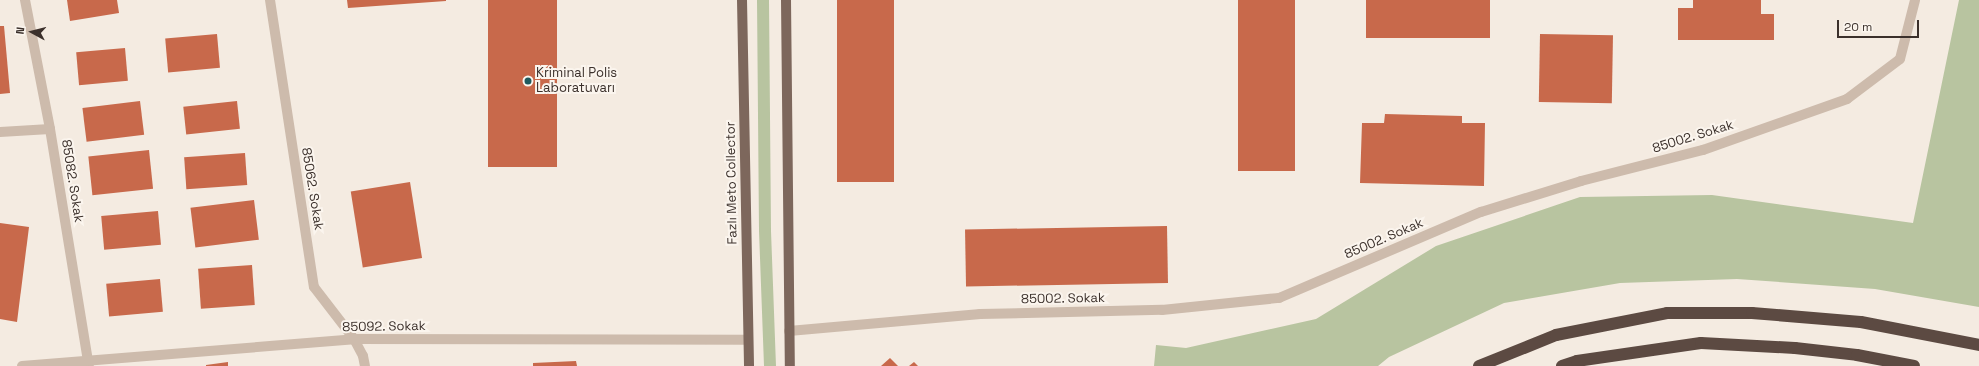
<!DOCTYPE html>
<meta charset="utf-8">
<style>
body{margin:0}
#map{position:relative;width:1979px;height:366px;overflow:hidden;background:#f4ebe1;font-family:"Space Grotesk",sans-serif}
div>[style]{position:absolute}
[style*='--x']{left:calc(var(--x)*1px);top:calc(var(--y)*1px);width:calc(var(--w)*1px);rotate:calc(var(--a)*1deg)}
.green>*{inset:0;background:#b8c4a0}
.building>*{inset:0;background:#c8694b;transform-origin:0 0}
.minor>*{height:10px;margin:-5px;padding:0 5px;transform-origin:5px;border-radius:5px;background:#cdbbac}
.major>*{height:10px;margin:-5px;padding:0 5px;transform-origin:5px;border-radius:5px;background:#7d675c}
.highway>*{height:12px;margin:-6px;padding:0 6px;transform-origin:6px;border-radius:6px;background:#5c4a42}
.dots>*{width:11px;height:11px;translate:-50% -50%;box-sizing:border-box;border:2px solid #fbf5ee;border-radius:50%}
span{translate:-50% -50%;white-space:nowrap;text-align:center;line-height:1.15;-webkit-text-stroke:4px #fbf5ee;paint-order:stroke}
.poi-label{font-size:13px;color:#3b302b}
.left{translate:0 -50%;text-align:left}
.street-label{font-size:13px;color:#3b302b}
.north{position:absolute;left:12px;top:12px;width:40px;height:40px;-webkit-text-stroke:3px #fbf5ee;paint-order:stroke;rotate:277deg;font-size:11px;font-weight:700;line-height:16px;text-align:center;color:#3b302b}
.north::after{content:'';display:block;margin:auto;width:14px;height:18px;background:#3b302b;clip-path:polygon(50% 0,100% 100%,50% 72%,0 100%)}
.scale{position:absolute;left:1837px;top:20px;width:82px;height:18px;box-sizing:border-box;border:2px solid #3b302b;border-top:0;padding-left:5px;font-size:12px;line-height:14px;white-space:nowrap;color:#3b302b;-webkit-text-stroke:3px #fbf5ee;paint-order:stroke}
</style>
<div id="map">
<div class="green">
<div style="clip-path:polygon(757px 0,769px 0,771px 231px,776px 366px,764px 366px,759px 231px)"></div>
<div style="clip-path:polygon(1959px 0,1979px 0,1979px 307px,1875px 289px,1737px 279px,1620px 283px,1504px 303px,1389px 357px,1378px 366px,1154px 366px,1156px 345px,1186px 348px,1316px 319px,1436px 246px,1580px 197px,1712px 195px,1913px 223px)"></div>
</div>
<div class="building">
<div style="clip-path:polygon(67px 0,117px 0,119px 13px,70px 21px)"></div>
<div style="clip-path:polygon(347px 0,446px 0,446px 1px,348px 8px)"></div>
<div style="left:488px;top:0;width:69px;height:167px"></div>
<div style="left:837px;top:0;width:57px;height:182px"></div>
<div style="left:1238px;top:0;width:57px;height:171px"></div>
<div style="left:1366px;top:0;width:124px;height:38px"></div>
<div style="clip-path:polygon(1693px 0,1761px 0,1761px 14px,1774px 14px,1774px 40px,1678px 40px,1678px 8px,1693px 8px)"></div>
<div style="clip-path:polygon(0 26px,4px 26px,10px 93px,0 94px)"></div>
<div style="left:217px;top:34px;width:34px;height:52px;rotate:85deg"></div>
<div style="left:1540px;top:34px;width:73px;height:68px;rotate:1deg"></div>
<div style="left:125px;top:48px;width:33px;height:49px;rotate:85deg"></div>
<div style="left:140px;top:101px;width:34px;height:58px;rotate:83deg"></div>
<div style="left:237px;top:101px;width:28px;height:54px;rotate:84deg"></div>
<div style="clip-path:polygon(1385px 114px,1462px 116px,1462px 123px,1485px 123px,1484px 186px,1360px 183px,1362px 123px,1384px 123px)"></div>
<div style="left:149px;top:150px;width:39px;height:61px;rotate:84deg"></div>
<div style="left:245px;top:153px;width:32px;height:61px;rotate:86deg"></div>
<div style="left:410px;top:182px;width:77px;height:60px;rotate:81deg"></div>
<div style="left:254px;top:200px;width:40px;height:64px;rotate:83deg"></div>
<div style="left:158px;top:211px;width:34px;height:57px;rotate:85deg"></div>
<div style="clip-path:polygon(0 223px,29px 227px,17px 322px,0 319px)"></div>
<div style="left:1167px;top:226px;width:57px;height:202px;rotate:89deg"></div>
<div style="left:252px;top:265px;width:40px;height:54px;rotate:86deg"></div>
<div style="left:160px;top:279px;width:33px;height:54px;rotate:85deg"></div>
<div style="clip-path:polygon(890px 358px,898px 366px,881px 366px)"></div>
<div style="clip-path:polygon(576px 361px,577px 366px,533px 366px,533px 363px)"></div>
<div style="clip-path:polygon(228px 362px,228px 366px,206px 366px,206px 365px)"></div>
<div style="clip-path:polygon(914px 362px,918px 366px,909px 366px)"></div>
</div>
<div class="minor">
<div style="--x:25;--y:0;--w:131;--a:79"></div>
<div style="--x:50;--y:129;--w:240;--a:80.7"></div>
<div style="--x:270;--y:0;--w:290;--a:81.3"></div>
<div style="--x:314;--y:287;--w:66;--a:52.4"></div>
<div style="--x:354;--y:339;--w:19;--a:62"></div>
<div style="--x:363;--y:356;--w:10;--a:79"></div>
<div style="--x:0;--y:132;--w:50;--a:-3.4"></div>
<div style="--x:789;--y:331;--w:192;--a:-5.1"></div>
<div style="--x:980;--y:314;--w:182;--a:-1.3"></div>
<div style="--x:1162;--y:310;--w:118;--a:-5.9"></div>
<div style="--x:1279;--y:298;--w:220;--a:-23.1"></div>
<div style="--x:1481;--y:212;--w:105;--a:-17.2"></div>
<div style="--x:1581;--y:181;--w:126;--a:-14.3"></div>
<div style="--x:1703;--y:150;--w:153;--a:-19.5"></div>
<div style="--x:1847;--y:99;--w:66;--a:-37"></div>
<div style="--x:1900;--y:59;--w:61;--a:-75.7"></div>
<div style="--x:22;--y:366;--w:333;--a:-4.6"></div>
<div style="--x:354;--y:339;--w:394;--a:0.1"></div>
</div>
<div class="major">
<div style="--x:742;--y:0;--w:366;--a:88.9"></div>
<div style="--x:786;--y:0;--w:366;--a:89.4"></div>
</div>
<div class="highway">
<div style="--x:1479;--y:366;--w:83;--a:-21.9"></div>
<div style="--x:1556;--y:335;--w:113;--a:-11.2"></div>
<div style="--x:1667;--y:313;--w:85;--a:0"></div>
<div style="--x:1752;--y:313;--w:109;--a:4.7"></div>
<div style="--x:1861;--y:322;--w:120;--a:11"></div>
<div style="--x:1562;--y:366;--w:16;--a:-18"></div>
<div style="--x:1577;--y:361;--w:125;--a:-8.3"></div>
<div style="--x:1701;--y:343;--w:94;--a:3"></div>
<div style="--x:1795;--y:348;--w:62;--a:6.4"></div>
<div style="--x:1857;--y:355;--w:58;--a:10.9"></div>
</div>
<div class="dots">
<div style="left:528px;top:81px;background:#1f5a5e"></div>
</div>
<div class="poi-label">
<span class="left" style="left:536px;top:81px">Kriminal Polis<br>Laboratuvarı</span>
</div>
<div class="street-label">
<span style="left:1693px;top:137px;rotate:-17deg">85002. Sokak</span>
<span style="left:72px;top:181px;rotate:81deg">85082. Sokak</span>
<span style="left:732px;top:183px;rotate:-91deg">Fazlı Meto Collector</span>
<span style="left:312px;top:189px;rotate:81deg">85062. Sokak</span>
<span style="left:1384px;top:239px;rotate:-23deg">85002. Sokak</span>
<span style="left:1063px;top:299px;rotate:-1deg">85002. Sokak</span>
<span style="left:384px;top:327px;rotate:-1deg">85092. Sokak</span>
</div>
<div class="north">N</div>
<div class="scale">20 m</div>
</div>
